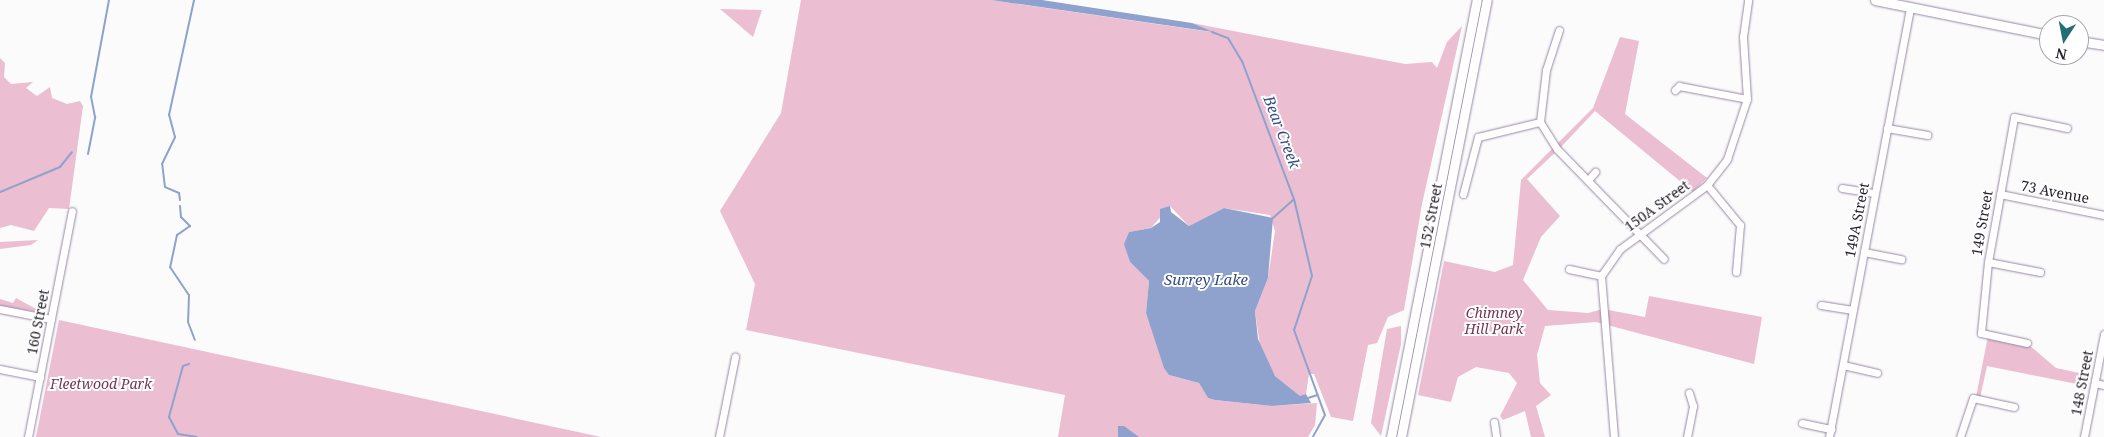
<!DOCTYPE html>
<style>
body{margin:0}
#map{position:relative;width:2104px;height:437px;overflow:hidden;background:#fbfbfb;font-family:"Noto Serif",serif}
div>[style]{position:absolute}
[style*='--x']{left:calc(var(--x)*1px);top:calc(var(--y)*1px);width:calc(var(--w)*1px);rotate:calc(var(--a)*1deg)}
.green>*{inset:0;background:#ebbed2}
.water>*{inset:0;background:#8ea2cd}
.stream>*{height:2px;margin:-1px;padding:0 1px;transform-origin:1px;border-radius:1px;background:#8ea2cd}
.roads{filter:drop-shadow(0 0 1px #9787a6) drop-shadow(0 0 1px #9787a6)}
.minor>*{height:7px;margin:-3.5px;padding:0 3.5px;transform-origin:3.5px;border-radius:3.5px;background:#fff}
.major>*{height:9px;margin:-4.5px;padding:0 4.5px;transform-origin:4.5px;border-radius:4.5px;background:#fff}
span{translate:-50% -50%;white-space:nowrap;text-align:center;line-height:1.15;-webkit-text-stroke:4px #fff;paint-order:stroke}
.street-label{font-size:14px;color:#221c28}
.park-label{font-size:14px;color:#723455;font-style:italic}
.water-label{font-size:15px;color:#354c84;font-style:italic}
.north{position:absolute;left:2039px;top:15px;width:50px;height:50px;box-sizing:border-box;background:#fff;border:1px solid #a7a4a9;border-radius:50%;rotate:191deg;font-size:14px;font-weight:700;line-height:20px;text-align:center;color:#221c28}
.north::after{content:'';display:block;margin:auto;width:18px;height:22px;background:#246f75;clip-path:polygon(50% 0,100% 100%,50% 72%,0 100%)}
</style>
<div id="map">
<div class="green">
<div style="clip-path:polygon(801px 0,991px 0,1211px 32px,1192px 23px,1405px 64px,1432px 62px,1437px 68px,1447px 42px,1462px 26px,1422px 204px,1404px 310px,1388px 317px,1377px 343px,1368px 345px,1353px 421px,1331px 417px,1314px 374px,1309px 374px,1306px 394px,1301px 397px,1275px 376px,1261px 353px,1255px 311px,1268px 278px,1275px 231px,1270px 215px,1224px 208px,1189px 226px,1170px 206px,1151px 228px,1129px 232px,1125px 243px,1130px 262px,1149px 281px,1146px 313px,1169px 375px,1199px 383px,1208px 398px,1215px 400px,1272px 406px,1317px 403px,1315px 425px,1308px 437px,1058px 437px,1065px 395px,746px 330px,755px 284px,720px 211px,781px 113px)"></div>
<div style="clip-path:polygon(720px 9px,762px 10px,753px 37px)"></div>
<div style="clip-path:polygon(1620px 37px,1639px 41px,1625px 114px,1707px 178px,1693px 192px,1595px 111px,1560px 148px,1527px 179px,1560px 216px,1541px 237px,1523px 280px,1548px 310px,1588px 313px,1603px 309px,1645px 317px,1649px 296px,1762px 317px,1754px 364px,1596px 322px,1545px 326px,1537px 355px,1540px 383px,1551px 395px,1536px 406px,1545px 437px,1531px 437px,1525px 411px,1503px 420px,1500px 416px,1517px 383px,1509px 373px,1476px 367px,1458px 377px,1451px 402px,1418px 395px,1444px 261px,1495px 272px,1513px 265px,1521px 180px,1593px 108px)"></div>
<div style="clip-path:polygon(0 58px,5px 63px,4px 77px,11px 84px,33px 82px,26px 88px,37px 96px,50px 87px,52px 98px,67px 104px,80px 101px,83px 106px,69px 209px,49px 208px,34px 231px,11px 225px,0 228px)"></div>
<div style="clip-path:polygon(38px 240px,31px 245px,0 249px,0 242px)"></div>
<div style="clip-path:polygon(16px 298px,38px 310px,37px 312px,0 306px,0 299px,13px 303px)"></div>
<div style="clip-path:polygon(59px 320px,601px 437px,36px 437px)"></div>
<div style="clip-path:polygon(1401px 326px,1401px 344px,1381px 436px,1371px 423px,1387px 329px)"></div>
<div style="clip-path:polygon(1988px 336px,2029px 345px,2056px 368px,2089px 375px,2087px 386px,1987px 366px,1980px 398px,1976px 397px)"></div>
</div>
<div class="water">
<div style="clip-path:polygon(991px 0,1042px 0,1192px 23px,1213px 32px)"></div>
<div style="clip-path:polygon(1170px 206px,1171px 212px,1189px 226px,1224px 208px,1273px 218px,1268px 278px,1255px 311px,1258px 339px,1275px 376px,1300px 396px,1306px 394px,1311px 403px,1272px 406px,1215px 400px,1208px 398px,1199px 383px,1169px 375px,1164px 368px,1146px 313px,1149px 281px,1130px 262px,1124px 244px,1129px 232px,1151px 228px,1160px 222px,1160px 209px)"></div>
<div style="clip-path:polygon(1118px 426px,1124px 426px,1139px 437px,1118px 437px)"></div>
</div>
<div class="stream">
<div style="--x:1212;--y:32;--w:17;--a:21"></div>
<div style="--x:1228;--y:38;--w:27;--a:59"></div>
<div style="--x:1242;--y:61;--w:147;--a:69.4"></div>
<div style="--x:1294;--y:199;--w:79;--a:76.8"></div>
<div style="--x:1312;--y:276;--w:57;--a:108.4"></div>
<div style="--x:1294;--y:330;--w:90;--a:70"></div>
<div style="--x:1325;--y:415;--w:25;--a:119"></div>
<div style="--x:88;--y:154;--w:38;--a:-79"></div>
<div style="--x:95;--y:117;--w:20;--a:-101"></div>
<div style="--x:91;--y:97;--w:99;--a:-79.5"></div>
<div style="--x:0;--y:192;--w:65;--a:-22.6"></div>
<div style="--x:60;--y:167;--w:19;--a:-51"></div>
<div style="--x:180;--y:200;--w:7;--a:-98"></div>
<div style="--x:179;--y:193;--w:15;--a:-157"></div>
<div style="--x:165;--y:187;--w:23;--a:-97"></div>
<div style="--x:162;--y:164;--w:30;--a:-64"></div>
<div style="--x:175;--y:137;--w:23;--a:-105"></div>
<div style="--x:169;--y:115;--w:118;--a:-77.7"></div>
<div style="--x:180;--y:206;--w:11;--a:85"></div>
<div style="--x:181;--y:217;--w:13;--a:45"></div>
<div style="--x:190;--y:226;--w:16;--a:145"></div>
<div style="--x:177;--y:235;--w:33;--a:102"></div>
<div style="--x:170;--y:267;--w:34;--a:56"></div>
<div style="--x:189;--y:295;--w:27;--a:92"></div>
<div style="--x:188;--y:322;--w:19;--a:69"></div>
<div style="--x:1273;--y:218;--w:27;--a:-42"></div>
<div style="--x:189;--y:364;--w:6;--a:162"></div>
<div style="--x:183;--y:366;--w:53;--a:105.4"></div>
<div style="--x:169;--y:417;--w:19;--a:62"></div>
<div style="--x:178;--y:434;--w:19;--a:9"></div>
<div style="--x:1308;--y:398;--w:10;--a:-17"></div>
</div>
<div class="roads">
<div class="minor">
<div style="--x:1559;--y:30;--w:42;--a:108"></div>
<div style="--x:1546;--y:70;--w:52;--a:96.6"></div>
<div style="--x:1540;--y:122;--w:32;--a:58"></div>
<div style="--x:1557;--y:149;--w:153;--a:45.8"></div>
<div style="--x:1675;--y:90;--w:6;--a:-45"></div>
<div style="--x:1679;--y:86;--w:69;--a:10.8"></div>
<div style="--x:1887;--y:128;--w:41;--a:9.9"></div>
<div style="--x:1588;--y:180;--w:11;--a:-49"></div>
<div style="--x:1707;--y:185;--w:52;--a:50.5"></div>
<div style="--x:1740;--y:225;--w:47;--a:94.9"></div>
<div style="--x:1842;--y:188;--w:33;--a:9"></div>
<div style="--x:1463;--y:194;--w:59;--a:-75.3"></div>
<div style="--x:1478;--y:137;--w:64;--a:-13.6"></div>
<div style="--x:2000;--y:194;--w:106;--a:11.4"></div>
<div style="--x:1864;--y:252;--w:38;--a:11"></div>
<div style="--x:1988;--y:262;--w:53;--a:10.9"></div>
<div style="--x:1569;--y:269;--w:33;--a:12"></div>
<div style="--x:1821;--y:305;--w:32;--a:9"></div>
<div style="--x:0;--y:309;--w:52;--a:11.1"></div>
<div style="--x:2027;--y:343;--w:47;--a:-167.7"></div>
<div style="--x:1981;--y:333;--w:71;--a:-84.4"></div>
<div style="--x:1988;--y:262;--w:147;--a:-79.8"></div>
<div style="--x:2014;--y:117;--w:54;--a:11.7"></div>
<div style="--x:1843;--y:365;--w:35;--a:13"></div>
<div style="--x:0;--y:369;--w:41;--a:11.3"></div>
<div style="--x:2095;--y:383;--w:9;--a:13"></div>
<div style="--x:1494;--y:422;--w:15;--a:82"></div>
<div style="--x:1802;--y:423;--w:30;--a:12"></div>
<div style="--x:28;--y:437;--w:230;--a:-79"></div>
<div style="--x:719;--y:437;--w:82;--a:-78.7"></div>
<div style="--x:1614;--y:437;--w:162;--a:-94.6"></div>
<div style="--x:1601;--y:276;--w:33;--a:-55"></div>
<div style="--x:1620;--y:249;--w:108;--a:-36.3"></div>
<div style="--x:1707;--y:185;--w:33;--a:-52"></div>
<div style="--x:1727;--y:159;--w:63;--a:-71.6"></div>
<div style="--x:1747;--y:99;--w:62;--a:-93.7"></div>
<div style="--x:1743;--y:37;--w:37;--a:-82"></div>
<div style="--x:1687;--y:437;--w:32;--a:-79"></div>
<div style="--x:1693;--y:406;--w:14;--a:-107"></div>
<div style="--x:1829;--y:437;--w:438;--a:-79.3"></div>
<div style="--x:1960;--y:437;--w:41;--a:-71.6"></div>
<div style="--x:1973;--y:398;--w:42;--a:12.4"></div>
<div style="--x:2084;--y:437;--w:105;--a:-79"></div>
</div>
<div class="major">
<div style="--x:1875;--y:0;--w:177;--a:11.4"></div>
<div style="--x:2079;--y:41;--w:25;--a:9"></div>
<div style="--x:1391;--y:437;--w:445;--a:-78.9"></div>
<div style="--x:1401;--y:437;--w:445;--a:-78.9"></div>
</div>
</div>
<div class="street-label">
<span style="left:2055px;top:192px;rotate:11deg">73 Avenue</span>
<span style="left:1657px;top:206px;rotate:-36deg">150A Street</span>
<span style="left:1431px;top:216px;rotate:-79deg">152 Street</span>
<span style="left:1857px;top:220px;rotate:-79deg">149A Street</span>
<span style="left:1982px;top:223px;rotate:-80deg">149 Street</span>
<span style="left:38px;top:322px;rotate:-79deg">160 Street</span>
<span style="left:2082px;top:383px;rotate:-79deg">148 Street</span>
</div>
<div class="park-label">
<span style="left:1494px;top:321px">Chimney<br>Hill Park</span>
<span style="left:101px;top:384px">Fleetwood Park</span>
</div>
<div class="water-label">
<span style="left:1282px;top:132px;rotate:69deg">Bear Creek</span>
<span style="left:1206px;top:280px">Surrey Lake</span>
</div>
<div class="north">N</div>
</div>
